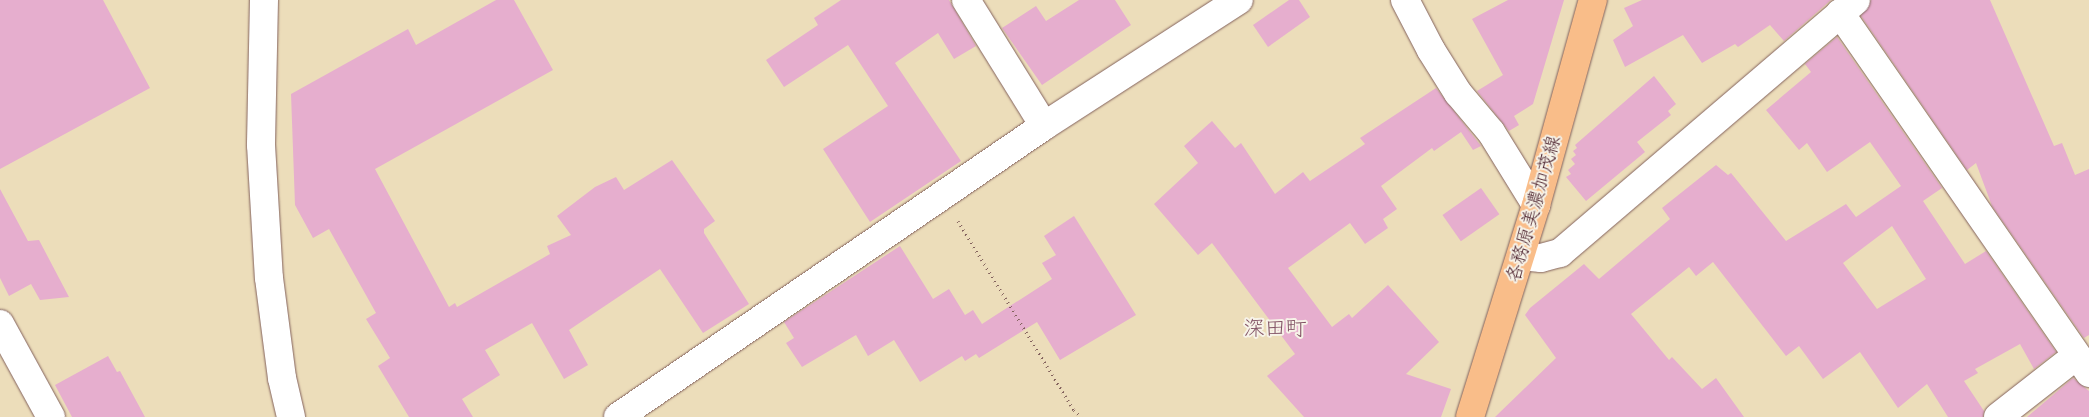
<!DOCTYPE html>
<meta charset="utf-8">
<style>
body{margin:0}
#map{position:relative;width:2089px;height:417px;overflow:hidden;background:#ecddba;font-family:Mynerve,"Klee One",sans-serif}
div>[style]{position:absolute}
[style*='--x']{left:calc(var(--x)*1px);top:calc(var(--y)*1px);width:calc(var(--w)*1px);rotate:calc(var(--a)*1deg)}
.building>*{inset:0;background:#e6aece;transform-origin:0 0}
.path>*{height:3px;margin-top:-1.5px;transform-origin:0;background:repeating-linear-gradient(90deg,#83625d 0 1px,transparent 0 5px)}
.roads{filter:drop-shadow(0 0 1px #83625d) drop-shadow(0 0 1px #83625d)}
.minor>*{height:28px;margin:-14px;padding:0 14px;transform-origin:14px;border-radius:14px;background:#fff}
.major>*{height:28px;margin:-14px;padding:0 14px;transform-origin:14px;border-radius:14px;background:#f9bd89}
span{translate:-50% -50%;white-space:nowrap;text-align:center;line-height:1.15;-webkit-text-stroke:4px #f7f3e8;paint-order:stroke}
.street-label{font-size:19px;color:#4a1f2b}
.quarter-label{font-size:21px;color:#815164}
</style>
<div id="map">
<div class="building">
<div style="clip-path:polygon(0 0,103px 0,150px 88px,0 169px)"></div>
<div style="clip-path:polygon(496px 0,514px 0,553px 70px,375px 169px,449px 307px,455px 303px,457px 307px,550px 254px,547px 246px,571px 235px,557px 216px,595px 187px,616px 177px,624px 190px,672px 160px,715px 221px,704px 229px,704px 233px,749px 304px,703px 333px,660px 269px,569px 330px,588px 365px,564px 379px,532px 323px,485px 350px,500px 375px,462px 399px,473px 417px,409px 417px,378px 366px,390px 358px,366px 319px,376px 313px,329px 229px,313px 238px,295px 205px,291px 94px,408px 29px,416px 45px)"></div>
<div style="clip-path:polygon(841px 0,949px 0,976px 46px,954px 59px,938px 33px,895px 63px,961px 161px,870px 222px,823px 149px,888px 106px,848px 45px,784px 87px,766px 60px,818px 25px,814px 18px)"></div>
<div style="clip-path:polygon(1079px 0,1115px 0,1131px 25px,1042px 85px,1002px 28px,1036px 6px,1046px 21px)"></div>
<div style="clip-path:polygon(1289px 0,1299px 0,1310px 17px,1268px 47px,1253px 25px)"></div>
<div style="clip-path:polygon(1508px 0,1564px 0,1533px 104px,1514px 116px,1519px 125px,1509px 131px,1477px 91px,1503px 75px,1472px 19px)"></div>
<div style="clip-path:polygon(1642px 0,1831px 0,1784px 41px,1770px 25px,1738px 47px,1735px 44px,1702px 63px,1683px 35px,1625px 67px,1613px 40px,1633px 26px,1624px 8px)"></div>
<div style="clip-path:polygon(1871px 0,1990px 0,2054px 146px,2062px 143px,2075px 175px,2089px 169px,2089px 335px,2084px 338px,1992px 206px,1976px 163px,1967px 170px,1861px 16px)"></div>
<div style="clip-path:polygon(evenodd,1837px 37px,1942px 188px,1923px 201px,1965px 264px,1986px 251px,2056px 352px,2034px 369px,2020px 344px,1975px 369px,1978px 373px,1964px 381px,1984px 411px,1983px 417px,1948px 417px,1927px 384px,1898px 408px,1860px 352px,1823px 379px,1799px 346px,1786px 356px,1713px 262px,1696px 276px,1689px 267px,1631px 314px,1669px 360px,1672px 357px,1702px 389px,1716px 378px,1744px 417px,1495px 417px,1556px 358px,1525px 315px,1530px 308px,1584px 264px,1599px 279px,1670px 219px,1662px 208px,1716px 165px,1728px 175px,1731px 173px,1786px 241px,1846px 204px,1856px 217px,1901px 186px,1870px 142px,1827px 172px,1807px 143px,1799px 150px,1766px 110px,1811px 72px,1805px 64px,1837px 37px,1892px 226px,1926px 279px,1877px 309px,1843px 263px,1892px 226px)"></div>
<div style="clip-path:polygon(1654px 76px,1676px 104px,1668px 111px,1671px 115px,1637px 142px,1645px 152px,1586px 201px,1566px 177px,1571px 174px,1568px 170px,1575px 164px,1571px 159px,1576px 155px,1573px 151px,1577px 148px,1575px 145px)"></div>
<div style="clip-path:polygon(1436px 88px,1481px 146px,1473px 150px,1461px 132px,1434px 151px,1432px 148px,1381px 186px,1397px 209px,1383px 219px,1388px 228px,1365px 244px,1350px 223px,1288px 268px,1332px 327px,1349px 314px,1352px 318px,1388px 285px,1439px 342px,1406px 374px,1451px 389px,1441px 417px,1304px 417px,1267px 376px,1295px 354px,1212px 243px,1198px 255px,1154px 204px,1198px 163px,1184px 146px,1212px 121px,1235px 148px,1241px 143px,1275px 194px,1303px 172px,1310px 181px,1365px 144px,1360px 138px)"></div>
<div style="left:1481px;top:188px;width:32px;height:47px;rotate:55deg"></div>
<div style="clip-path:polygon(0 189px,28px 241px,39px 240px,69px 297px,40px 300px,31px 284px,9px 296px,0 278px)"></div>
<div style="clip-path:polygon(1074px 216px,1136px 315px,1060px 360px,1037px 322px,979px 358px,976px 354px,965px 361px,962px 356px,920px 382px,894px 340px,868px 356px,856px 335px,802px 367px,786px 343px,794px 338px,784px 322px,900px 246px,933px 299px,949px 289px,965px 315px,973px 310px,982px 324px,1052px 279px,1042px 263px,1056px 255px,1044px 236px)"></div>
<div style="clip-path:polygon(108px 356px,117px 372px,120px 371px,145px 417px,72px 417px,55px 385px)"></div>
<div style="clip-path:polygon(2073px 378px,2089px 391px,2089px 417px,2027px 417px)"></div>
</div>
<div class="path">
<div style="--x:958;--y:221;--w:222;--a:58.5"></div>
<div style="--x:1074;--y:410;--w:10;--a:45"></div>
</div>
<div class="roads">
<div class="minor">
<div style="--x:264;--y:0;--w:145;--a:91.2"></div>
<div style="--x:261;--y:145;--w:133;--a:86.6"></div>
<div style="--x:269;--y:278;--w:101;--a:82.6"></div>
<div style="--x:282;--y:378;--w:40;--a:77"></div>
<div style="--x:966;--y:0;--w:148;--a:58.2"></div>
<div style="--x:1405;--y:0;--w:56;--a:62.5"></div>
<div style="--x:1431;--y:50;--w:51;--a:57.9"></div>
<div style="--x:1458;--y:93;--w:51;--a:49.8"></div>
<div style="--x:1491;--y:132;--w:86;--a:58.3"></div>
<div style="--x:1840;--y:13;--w:438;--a:55.3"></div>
<div style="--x:1521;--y:256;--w:20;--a:6"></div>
<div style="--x:1541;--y:258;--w:20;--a:-15"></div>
<div style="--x:1560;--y:253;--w:389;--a:-40.5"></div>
<div style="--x:0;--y:324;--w:106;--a:61.3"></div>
<div style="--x:618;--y:417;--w:516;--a:-34.34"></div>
<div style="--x:1044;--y:126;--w:232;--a:-32.9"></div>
<div style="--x:1998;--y:417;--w:99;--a:-38"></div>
</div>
<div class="major">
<div style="--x:1470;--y:417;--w:222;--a:-72.7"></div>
<div style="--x:1536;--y:205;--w:213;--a:-74.5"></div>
</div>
</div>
<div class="street-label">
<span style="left:1534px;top:209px;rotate:-74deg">各務原美濃加茂線</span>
</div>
<div class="quarter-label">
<span style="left:1275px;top:329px">深田町</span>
</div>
</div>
